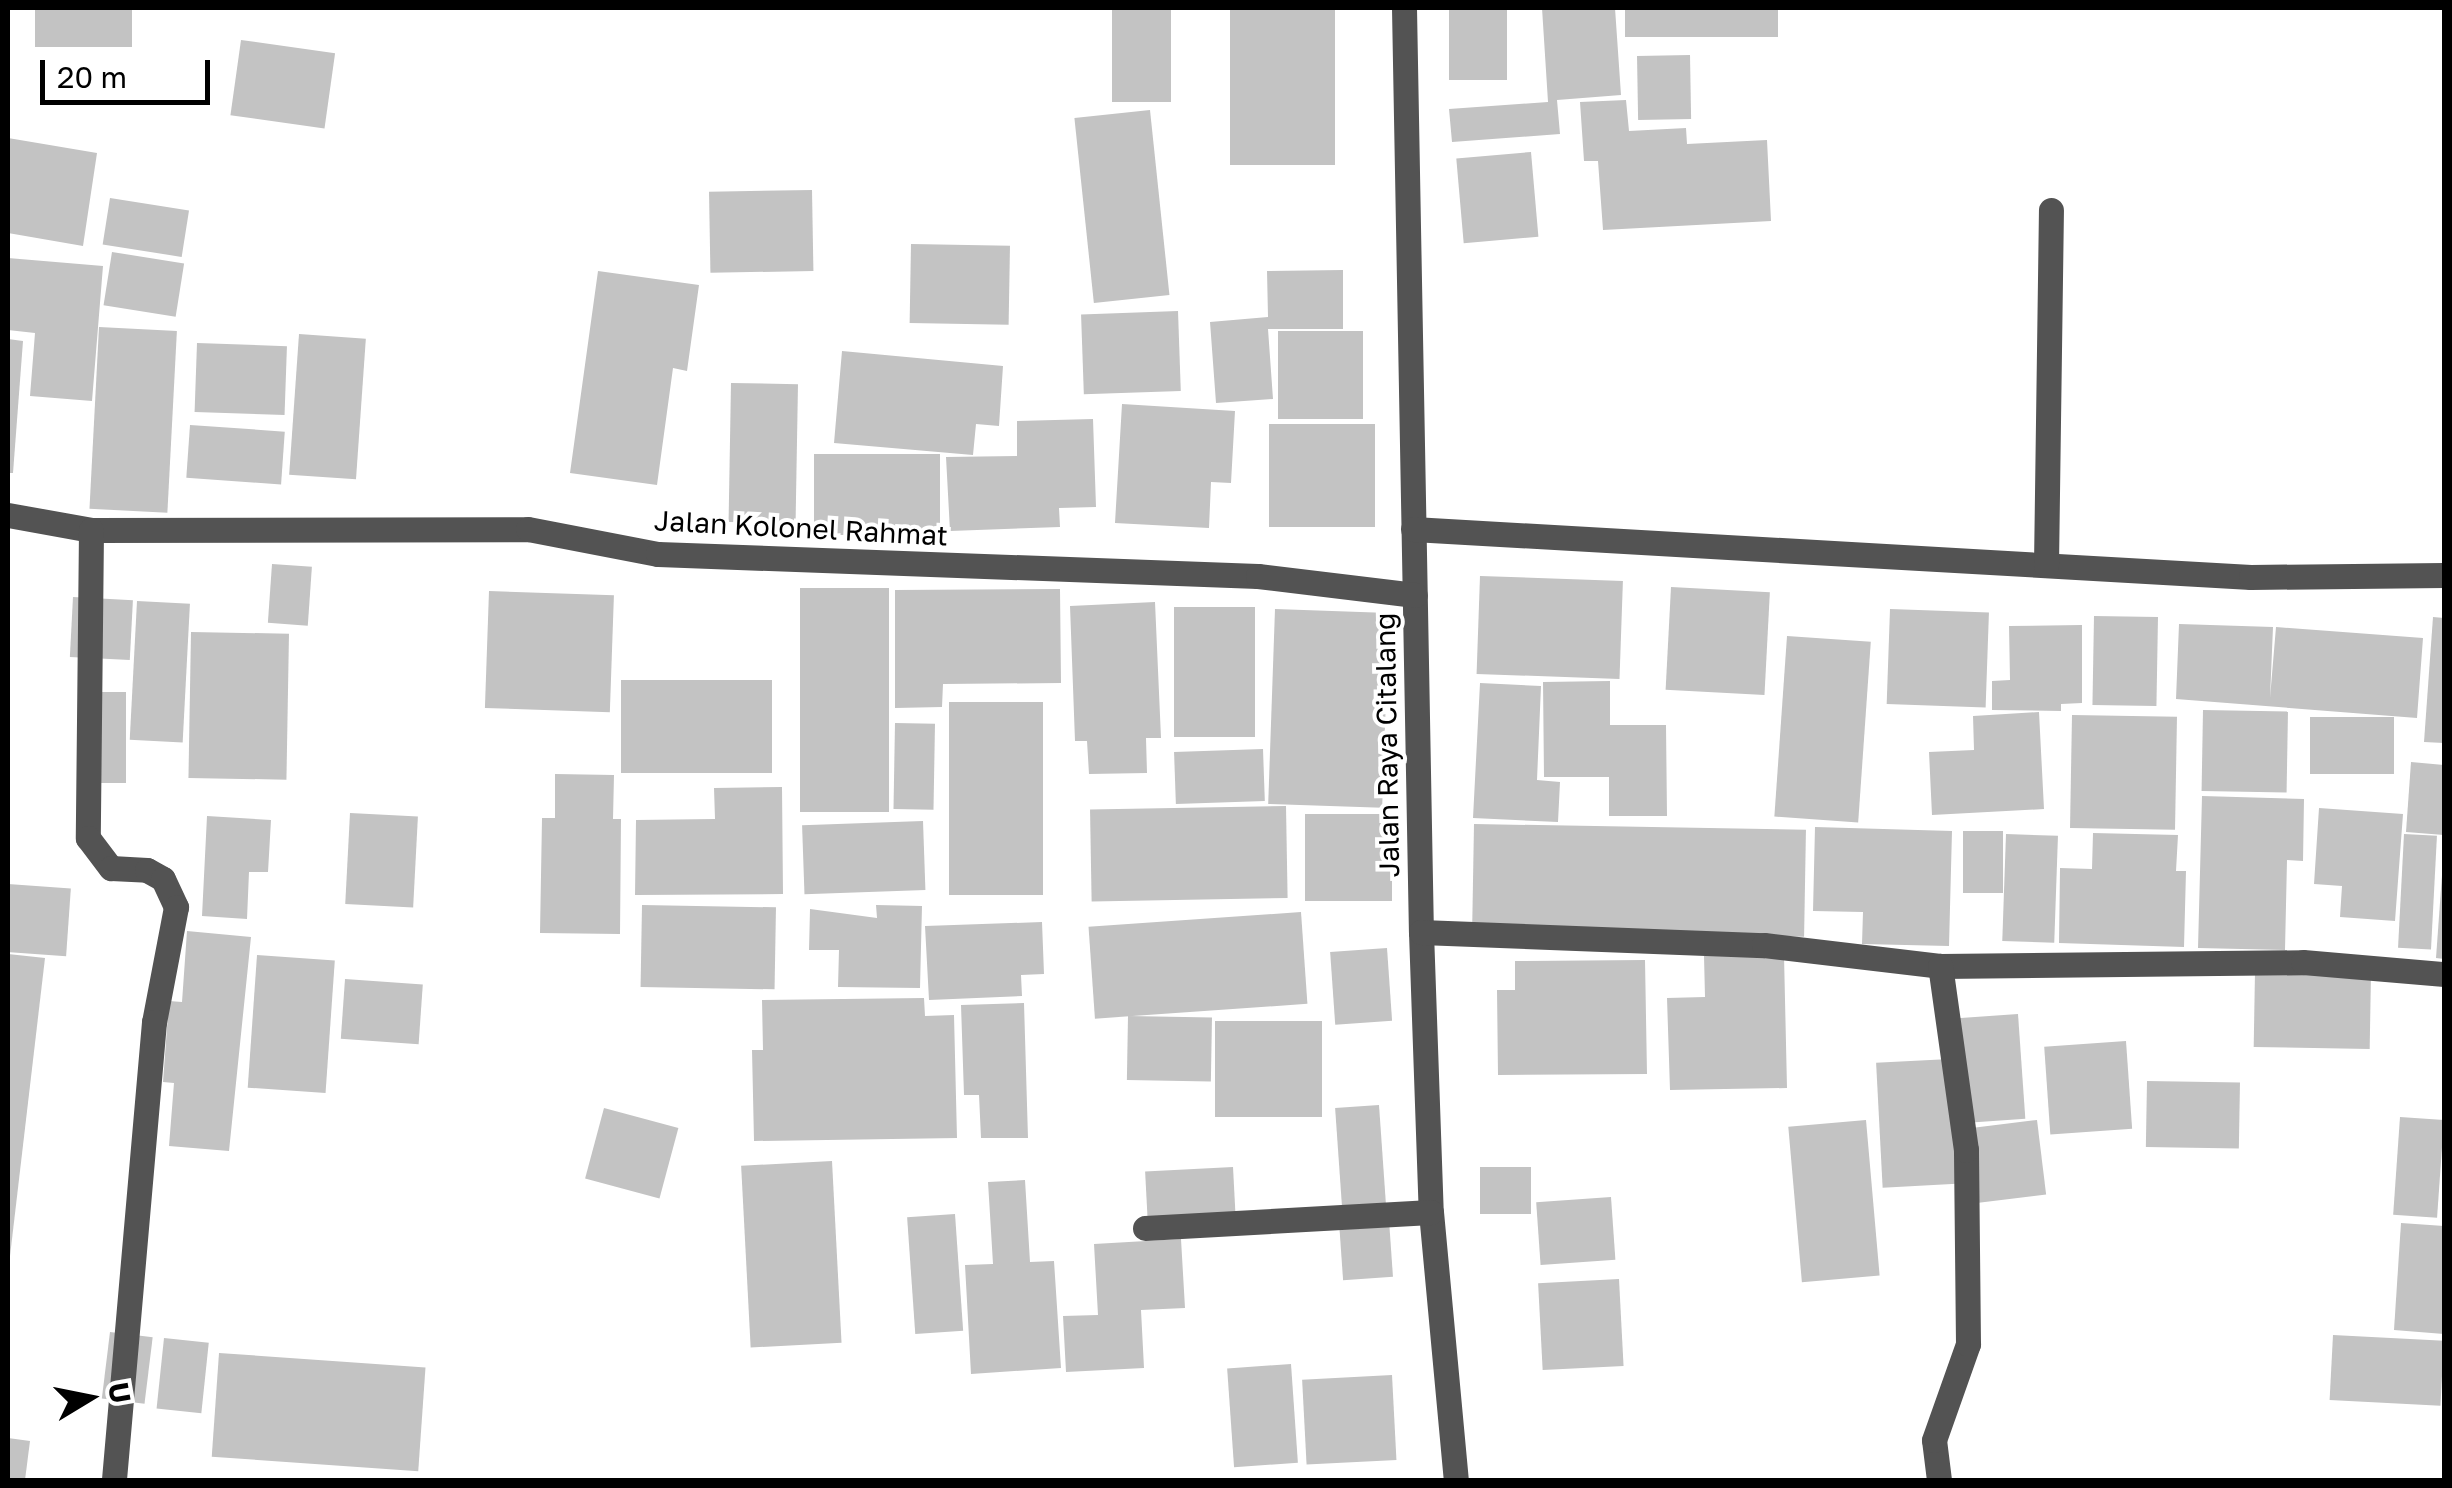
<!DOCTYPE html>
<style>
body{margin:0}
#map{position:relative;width:2452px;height:1488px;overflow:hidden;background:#fff;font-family:"Golos Text",sans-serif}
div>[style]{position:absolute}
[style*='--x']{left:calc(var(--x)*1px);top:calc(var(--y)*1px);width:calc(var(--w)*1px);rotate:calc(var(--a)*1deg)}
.building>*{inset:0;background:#c3c3c3;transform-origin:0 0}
.minor>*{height:25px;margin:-12.5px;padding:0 12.5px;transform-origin:12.5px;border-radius:12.5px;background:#535353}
span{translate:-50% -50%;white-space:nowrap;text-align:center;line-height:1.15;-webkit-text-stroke:8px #fff;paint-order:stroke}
.street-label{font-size:28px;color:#000}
.frame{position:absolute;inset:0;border:10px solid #000;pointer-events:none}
.north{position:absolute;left:40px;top:1348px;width:100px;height:100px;-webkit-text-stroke:8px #fff;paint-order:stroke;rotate:80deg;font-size:28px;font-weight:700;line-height:40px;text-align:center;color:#000}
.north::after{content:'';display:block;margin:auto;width:35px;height:45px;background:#000;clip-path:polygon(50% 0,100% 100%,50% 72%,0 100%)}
.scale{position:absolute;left:40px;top:60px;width:170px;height:45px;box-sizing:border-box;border:5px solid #000;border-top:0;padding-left:12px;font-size:30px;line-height:35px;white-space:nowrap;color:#000;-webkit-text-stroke:8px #fff;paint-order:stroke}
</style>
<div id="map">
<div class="building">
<div style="left:35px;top:8px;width:97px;height:39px"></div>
<div style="left:1112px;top:8px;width:59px;height:94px"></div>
<div style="left:1230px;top:8px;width:105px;height:157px"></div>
<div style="left:1449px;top:8px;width:58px;height:72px"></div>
<div style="clip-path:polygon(1542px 8px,1615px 8px,1621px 95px,1557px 100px,1560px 134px,1452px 142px,1449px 109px,1548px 102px)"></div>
<div style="left:1625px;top:8px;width:153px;height:29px"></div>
<div style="left:241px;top:40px;width:95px;height:76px;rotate:8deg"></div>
<div style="left:1690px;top:55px;width:64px;height:53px;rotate:89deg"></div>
<div style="clip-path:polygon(1626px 100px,1629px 131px,1686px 128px,1687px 144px,1767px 140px,1771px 221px,1603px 230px,1598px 161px,1584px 161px,1580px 102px)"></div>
<div style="left:1150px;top:110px;width:186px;height:76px;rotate:84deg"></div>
<div style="clip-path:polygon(8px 138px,97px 153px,83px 246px,8px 233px)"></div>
<div style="left:1531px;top:152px;width:85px;height:75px;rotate:85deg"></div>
<div style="left:812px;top:190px;width:81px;height:103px;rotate:89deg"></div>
<div style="left:110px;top:198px;width:80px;height:47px;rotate:9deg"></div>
<div style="left:911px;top:244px;width:99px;height:79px;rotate:1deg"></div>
<div style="left:112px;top:252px;width:73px;height:54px;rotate:9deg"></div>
<div style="clip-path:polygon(8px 258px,103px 266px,92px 401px,30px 396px,35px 333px,8px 330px)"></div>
<div style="clip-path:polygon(1343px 270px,1343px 329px,1268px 329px,1273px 399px,1216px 403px,1210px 322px,1268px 317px,1267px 271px)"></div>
<div style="clip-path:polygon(598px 271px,699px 285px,687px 371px,673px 368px,657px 485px,570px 473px)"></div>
<div style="left:1178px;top:311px;width:80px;height:97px;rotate:88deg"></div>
<div style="left:99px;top:327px;width:78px;height:182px;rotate:3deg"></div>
<div style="left:1278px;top:331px;width:85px;height:88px"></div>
<div style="left:299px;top:334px;width:67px;height:141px;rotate:4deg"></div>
<div style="clip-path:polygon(8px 339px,23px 341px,13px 473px,8px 473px)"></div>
<div style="left:197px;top:343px;width:90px;height:69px;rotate:2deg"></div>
<div style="clip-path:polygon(842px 351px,1003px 366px,999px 426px,976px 424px,973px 455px,834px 443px)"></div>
<div style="left:731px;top:383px;width:67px;height:139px;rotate:1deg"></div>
<div style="clip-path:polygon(1122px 404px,1235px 411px,1231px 483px,1211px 482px,1209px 528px,1115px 523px)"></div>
<div style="clip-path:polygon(1093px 419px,1096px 507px,1059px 508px,1060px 527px,950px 531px,946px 457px,1017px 456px,1017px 421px)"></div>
<div style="left:1375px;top:424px;width:103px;height:106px;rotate:90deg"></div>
<div style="left:190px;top:425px;width:95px;height:53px;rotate:4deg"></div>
<div style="left:814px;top:454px;width:126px;height:81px"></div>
<div style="left:272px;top:564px;width:40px;height:59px;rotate:4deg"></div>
<div style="left:1480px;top:576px;width:143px;height:98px;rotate:2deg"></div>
<div style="left:1671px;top:587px;width:99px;height:103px;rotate:3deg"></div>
<div style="left:800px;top:588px;width:89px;height:224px"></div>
<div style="clip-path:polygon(1060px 589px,1061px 683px,943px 684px,942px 707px,895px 708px,895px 590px)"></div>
<div style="left:489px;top:591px;width:125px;height:117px;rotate:2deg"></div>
<div style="left:73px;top:597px;width:60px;height:60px;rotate:3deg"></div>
<div style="left:137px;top:601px;width:53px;height:139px;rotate:3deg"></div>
<div style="clip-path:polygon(1155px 602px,1161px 738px,1146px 738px,1147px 773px,1089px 774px,1087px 741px,1075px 741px,1070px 606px)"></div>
<div style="left:1174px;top:607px;width:81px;height:130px"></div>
<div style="left:1275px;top:609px;width:114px;height:195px;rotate:2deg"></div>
<div style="left:1890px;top:609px;width:99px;height:95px;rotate:2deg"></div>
<div style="left:2094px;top:616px;width:64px;height:89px;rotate:1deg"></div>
<div style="clip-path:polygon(2433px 617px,2444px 618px,2444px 743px,2424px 742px)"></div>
<div style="clip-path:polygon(2179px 624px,2273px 627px,2270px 698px,2276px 627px,2423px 638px,2417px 718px,2176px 699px)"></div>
<div style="clip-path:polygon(2082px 625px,2082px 703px,2061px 704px,2061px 711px,1992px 710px,1992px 681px,2010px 680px,2009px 626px)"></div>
<div style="left:191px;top:632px;width:98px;height:146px;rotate:1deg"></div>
<div style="left:1787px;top:636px;width:84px;height:181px;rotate:4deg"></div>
<div style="left:621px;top:680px;width:151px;height:93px"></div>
<div style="clip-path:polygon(1610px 681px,1610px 725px,1666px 725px,1667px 816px,1609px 816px,1609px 777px,1544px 777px,1543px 682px)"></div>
<div style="clip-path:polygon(1480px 683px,1541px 686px,1537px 780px,1560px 782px,1558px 822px,1473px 818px)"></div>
<div style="left:78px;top:692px;width:48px;height:91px"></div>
<div style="left:949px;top:702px;width:94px;height:193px"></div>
<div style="left:2203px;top:710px;width:85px;height:81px;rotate:1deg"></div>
<div style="clip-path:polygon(2039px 712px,2044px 809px,1932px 815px,1929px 752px,1974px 750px,1973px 716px)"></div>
<div style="left:2072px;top:715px;width:105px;height:113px;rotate:1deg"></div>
<div style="left:2310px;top:717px;width:84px;height:57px"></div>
<div style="left:895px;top:723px;width:40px;height:86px;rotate:1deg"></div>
<div style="left:1263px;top:749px;width:52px;height:89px;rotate:88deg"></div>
<div style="clip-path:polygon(2411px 762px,2444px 765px,2444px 835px,2406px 832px)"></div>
<div style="clip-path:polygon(555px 774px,614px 775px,613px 819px,621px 819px,620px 934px,540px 933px,542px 818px,555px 818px)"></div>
<div style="clip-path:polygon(782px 787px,783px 894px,635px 895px,636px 820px,715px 819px,714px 788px)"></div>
<div style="clip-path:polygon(2202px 796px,2304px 799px,2303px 861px,2287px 860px,2285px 950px,2198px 948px)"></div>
<div style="left:1286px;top:806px;width:92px;height:196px;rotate:89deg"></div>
<div style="clip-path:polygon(2319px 808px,2403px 814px,2395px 921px,2340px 917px,2342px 886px,2314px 884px)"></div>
<div style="left:350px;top:813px;width:68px;height:91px;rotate:3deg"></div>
<div style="left:1305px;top:814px;width:87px;height:87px"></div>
<div style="clip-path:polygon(207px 816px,271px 820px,268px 872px,249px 872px,247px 919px,202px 916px)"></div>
<div style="left:923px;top:821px;width:69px;height:121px;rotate:88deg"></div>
<div style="left:1474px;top:824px;width:332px;height:107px;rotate:1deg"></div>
<div style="clip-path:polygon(1815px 827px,1952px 831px,1949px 946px,1862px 944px,1863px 912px,1813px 911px)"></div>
<div style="left:1963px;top:831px;width:40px;height:62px"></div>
<div style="clip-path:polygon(2093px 833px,2178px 835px,2176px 871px,2186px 871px,2184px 947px,2059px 943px,2060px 868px,2092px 869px)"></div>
<div style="left:2006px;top:834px;width:52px;height:107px;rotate:2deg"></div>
<div style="left:2404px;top:834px;width:33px;height:114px;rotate:3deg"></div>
<div style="clip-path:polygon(2442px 875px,2444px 875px,2444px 959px,2436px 958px)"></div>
<div style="left:8px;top:884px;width:63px;height:68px;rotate:4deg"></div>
<div style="left:642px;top:905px;width:134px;height:82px;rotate:1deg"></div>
<div style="clip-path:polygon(876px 905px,922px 906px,920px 988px,838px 987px,839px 950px,809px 950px,810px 909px,877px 918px)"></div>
<div style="left:1301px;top:912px;width:92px;height:213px;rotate:86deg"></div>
<div style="clip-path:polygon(1042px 922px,1044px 974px,1021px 975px,1022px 996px,929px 1000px,925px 926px)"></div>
<div style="clip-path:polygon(187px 931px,251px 937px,229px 1151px,169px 1146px,174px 1083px,163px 1082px,169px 1001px,182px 1002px)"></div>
<div style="left:1387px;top:948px;width:73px;height:57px;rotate:86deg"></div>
<div style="clip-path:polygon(8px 954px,45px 958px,10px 1256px,8px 1256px)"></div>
<div style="left:257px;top:955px;width:78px;height:133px;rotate:4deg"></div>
<div style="clip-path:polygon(1784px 955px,1787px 1088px,1670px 1090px,1667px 998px,1705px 997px,1704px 956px)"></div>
<div style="clip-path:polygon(1645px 960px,1647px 1074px,1498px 1075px,1497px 990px,1515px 990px,1515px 961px)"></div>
<div style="left:2255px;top:972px;width:116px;height:75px;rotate:1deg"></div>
<div style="left:345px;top:979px;width:78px;height:60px;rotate:4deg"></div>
<div style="clip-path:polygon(924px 998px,925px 1016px,954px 1015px,957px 1138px,754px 1141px,752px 1050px,763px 1050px,762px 1000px)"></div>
<div style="clip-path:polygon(1024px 1003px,1028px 1138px,981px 1138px,979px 1095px,964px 1095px,961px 1005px)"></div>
<div style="left:2018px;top:1014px;width:105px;height:61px;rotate:86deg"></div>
<div style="left:1128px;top:1016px;width:84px;height:64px;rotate:1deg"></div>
<div style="left:1215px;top:1021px;width:107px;height:96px"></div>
<div style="left:2126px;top:1041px;width:88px;height:82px;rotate:86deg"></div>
<div style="left:1950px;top:1059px;width:125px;height:74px;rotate:87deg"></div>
<div style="left:2147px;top:1081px;width:93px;height:66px;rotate:1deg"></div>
<div style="left:1379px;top:1105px;width:102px;height:44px;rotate:86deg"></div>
<div style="left:604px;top:1108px;width:77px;height:73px;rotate:15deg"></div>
<div style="left:2400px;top:1117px;width:44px;height:98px;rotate:4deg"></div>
<div style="left:1866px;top:1120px;width:156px;height:78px;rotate:85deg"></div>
<div style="left:2037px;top:1120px;width:75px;height:72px;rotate:83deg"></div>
<div style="left:832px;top:1161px;width:182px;height:91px;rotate:87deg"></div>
<div style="left:1233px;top:1167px;width:50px;height:88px;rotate:87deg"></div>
<div style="left:1480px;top:1167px;width:51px;height:47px"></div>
<div style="clip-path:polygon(1025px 1180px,1030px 1262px,1054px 1261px,1061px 1368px,971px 1374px,965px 1265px,993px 1264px,988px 1182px)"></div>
<div style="left:1611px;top:1197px;width:63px;height:75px;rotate:86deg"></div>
<div style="left:955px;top:1214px;width:117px;height:48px;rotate:86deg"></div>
<div style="left:1389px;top:1220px;width:57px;height:50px;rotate:86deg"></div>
<div style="clip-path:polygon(2401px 1223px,2444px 1226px,2444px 1334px,2394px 1330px)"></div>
<div style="clip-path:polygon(1181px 1239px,1185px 1308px,1141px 1310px,1144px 1368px,1066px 1372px,1063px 1316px,1098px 1315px,1094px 1244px)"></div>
<div style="left:1619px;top:1279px;width:87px;height:81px;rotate:87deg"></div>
<div style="left:110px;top:1332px;width:43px;height:67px;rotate:7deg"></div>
<div style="left:2333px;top:1335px;width:111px;height:65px;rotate:3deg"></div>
<div style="left:164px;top:1338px;width:45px;height:71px;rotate:6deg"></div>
<div style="left:219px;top:1353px;width:207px;height:104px;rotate:4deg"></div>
<div style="left:1291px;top:1364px;width:99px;height:64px;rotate:86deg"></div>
<div style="left:1392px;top:1375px;width:85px;height:90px;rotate:87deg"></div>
<div style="clip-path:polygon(8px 1438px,30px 1441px,25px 1480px,8px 1480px)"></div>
</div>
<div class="minor">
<div style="--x:1404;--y:8;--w:924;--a:88.95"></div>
<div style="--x:1421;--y:932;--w:280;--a:88"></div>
<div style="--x:1431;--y:1212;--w:269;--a:84.7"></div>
<div style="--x:8;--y:515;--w:84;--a:10.2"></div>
<div style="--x:91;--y:530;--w:437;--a:-0.1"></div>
<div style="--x:528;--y:529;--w:132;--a:10.9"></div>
<div style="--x:658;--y:554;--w:600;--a:2.1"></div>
<div style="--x:1258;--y:576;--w:158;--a:6.9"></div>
<div style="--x:1413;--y:529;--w:839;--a:3.28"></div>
<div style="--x:2251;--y:577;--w:193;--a:-0.6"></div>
<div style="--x:91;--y:530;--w:308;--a:90.6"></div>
<div style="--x:88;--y:838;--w:38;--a:53"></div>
<div style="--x:111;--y:868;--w:36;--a:3"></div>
<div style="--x:147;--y:870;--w:18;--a:29"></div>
<div style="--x:163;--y:879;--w:31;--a:65"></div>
<div style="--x:176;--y:907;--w:117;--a:100.8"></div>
<div style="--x:154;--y:1022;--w:460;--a:95"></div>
<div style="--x:2046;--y:565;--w:355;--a:-89.2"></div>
<div style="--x:1421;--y:932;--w:343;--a:2.2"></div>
<div style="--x:1764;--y:945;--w:177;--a:6.8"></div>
<div style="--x:1940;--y:966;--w:363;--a:-0.6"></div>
<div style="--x:2303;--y:962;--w:142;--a:4.9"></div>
<div style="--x:1145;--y:1228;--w:286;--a:-3.2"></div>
<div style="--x:1939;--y:1480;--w:40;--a:-97.1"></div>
<div style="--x:1934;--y:1440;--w:102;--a:-70.5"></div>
<div style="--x:1968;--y:1344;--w:194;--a:-90.6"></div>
<div style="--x:1966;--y:1150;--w:186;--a:-98"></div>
</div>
<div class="street-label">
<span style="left:801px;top:528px;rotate:3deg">Jalan Kolonel Rahmat</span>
<span style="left:1387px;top:745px;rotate:-91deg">Jalan Raya Citalang</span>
</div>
<div class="frame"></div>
<div class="north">U</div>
<div class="scale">20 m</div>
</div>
